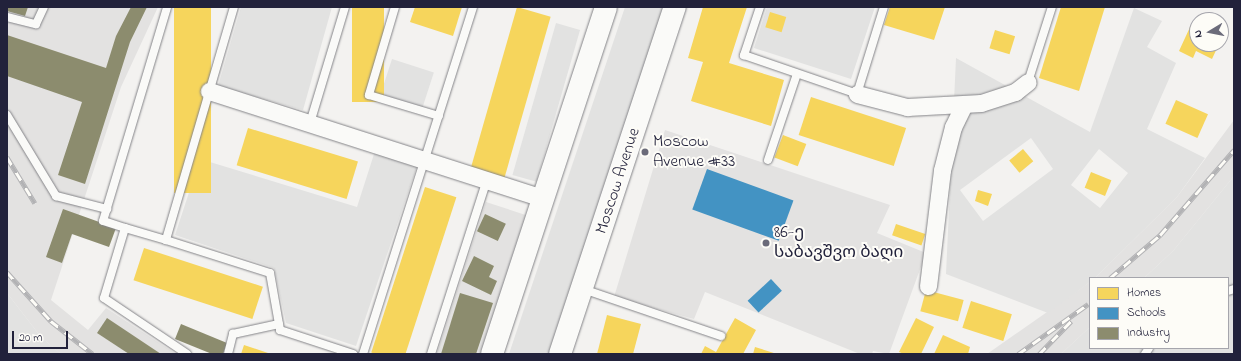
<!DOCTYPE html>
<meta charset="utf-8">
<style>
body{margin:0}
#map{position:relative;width:1241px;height:361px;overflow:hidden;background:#f3f2f0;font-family:"Indie Flower","Noto Sans Georgian",sans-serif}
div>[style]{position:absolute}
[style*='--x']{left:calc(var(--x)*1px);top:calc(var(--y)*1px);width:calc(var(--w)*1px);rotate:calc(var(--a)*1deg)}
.built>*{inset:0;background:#e3e2e1;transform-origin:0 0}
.green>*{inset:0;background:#e2e2e1;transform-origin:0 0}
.homes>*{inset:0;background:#f6d55c;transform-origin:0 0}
.schools>*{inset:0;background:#4393c3;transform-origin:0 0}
.industry>*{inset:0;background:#8c8c6e;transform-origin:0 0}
.roads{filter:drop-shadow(0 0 1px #848488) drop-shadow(0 0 1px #848488)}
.lane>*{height:8px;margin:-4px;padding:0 4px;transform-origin:4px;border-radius:4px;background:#fafaf8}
.street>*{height:17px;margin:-8.5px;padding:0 8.5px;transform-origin:8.5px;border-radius:8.5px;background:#fafaf8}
.primary>*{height:22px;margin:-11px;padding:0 11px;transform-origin:11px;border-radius:11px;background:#fafaf8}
.rail>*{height:4.5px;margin-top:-2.25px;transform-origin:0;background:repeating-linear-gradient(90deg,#fdfcf7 0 9px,#b2b2b4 0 18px);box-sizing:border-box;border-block:1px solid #b2b2b4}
.dots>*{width:11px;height:11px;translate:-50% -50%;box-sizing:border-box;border:2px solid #fdfcf7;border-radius:50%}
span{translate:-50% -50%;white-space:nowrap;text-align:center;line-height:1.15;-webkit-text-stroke:4px #fdfcf7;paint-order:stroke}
.poi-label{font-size:17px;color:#22223b}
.left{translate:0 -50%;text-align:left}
.street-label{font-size:17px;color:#22223b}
.frame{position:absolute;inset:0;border:8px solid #22223b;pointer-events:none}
.legend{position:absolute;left:1089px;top:277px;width:140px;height:72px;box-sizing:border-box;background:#fdfcf7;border:1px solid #a5a5ac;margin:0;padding:5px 7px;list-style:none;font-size:12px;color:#22223b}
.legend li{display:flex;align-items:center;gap:8px;height:20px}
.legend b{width:20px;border:1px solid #a5a5ac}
.north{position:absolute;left:1189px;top:12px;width:40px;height:40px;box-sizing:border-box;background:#fdfcf7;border:1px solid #a5a5ac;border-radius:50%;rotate:260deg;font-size:11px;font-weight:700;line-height:16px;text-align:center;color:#22223b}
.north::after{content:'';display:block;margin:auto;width:14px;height:18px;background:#6b6b7a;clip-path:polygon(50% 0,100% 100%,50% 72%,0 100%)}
.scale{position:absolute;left:12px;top:331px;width:56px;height:18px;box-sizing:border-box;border:2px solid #22223b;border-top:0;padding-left:5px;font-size:12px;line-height:14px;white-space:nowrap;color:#22223b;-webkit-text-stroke:3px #fdfcf7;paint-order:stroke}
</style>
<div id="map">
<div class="built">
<div style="clip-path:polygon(7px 7px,158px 7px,121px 87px,51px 300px,88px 330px,106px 308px,176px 354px,61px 354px,41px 337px,7px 293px)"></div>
<div style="clip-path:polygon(1234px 120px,1234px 176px,1173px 251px,1144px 278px,1095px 278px,1177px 197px)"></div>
<div style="clip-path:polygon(665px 130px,890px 205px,877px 233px,926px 253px,889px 354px,873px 351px,872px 354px,860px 354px,705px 292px,694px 319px,614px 297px)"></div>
<div style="left:486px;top:202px;width:49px;height:160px;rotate:18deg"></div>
<div style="clip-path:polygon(1090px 282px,1090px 327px,1061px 354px,987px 354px)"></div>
</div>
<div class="green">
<div style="clip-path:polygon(241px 7px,332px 7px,303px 110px,218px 86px)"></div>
<div style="clip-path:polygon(625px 7px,664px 7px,552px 354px,509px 354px)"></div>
<div style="clip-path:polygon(767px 7px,875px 7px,851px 79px,754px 48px)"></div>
<div style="clip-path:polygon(evenodd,1134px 8px,1162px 21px,1147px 47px,1176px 63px,1147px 129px,1205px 158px,1177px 197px,1095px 278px,1090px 278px,1090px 282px,1048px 313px,946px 274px,956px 58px,1090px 132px,1134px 8px,1031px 138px,1053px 169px,983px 221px,960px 190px,1031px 138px,1134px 8px,1099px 149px,1128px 173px,1100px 208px,1071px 185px,1099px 149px)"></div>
<div style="left:556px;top:23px;width:25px;height:158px;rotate:16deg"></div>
<div style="left:392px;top:59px;width:44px;height:37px;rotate:18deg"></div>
<div style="clip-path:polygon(375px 151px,417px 166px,356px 346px,286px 323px,274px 268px,175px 235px,200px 159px,357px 207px)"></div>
<div style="clip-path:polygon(1234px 176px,1234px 354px,1061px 354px,1090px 327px,1090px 348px,1228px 348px,1228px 278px,1144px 278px,1173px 251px)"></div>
<div style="clip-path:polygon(7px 293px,41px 337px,61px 354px,7px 354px)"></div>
</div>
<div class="homes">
<div style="left:174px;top:7px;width:37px;height:186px"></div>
<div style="left:352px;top:7px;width:32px;height:95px"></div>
<div style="clip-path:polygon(415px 7px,462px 7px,453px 36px,410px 22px)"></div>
<div style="left:517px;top:7px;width:35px;height:167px;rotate:16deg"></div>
<div style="clip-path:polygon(703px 7px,747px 7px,729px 63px,784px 80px,771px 126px,691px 101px,703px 62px,688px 58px)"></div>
<div style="clip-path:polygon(890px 7px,945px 7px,934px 40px,884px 25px)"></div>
<div style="clip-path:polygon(1061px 7px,1105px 7px,1079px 91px,1039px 78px)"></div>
<div style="left:770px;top:12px;width:17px;height:16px;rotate:17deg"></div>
<div style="clip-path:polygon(1191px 25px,1197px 28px,1197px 44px,1219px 44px,1212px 59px,1196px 51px,1193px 58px,1179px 51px)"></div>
<div style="left:995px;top:30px;width:21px;height:19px;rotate:17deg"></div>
<div style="left:811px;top:97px;width:100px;height:40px;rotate:18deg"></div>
<div style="left:1176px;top:100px;width:35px;height:26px;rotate:24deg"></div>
<div style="left:248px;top:128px;width:115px;height:39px;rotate:17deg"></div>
<div style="left:783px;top:135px;width:25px;height:24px;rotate:21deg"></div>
<div style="left:1023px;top:149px;width:16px;height:18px;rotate:50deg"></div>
<div style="left:1091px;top:172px;width:22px;height:17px;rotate:22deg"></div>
<div style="left:425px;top:187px;width:33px;height:174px;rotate:18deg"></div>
<div style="clip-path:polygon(978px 190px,992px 194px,988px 206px,975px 201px)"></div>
<div style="left:896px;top:224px;width:31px;height:12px;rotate:19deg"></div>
<div style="left:144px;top:248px;width:125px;height:34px;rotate:18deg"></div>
<div style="left:926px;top:290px;width:39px;height:22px;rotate:15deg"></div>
<div style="left:971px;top:301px;width:43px;height:28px;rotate:18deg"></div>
<div style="clip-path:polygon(607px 315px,641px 324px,633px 354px,597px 354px)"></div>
<div style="clip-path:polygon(735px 318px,756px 330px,743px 354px,701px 354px,705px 346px,716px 352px)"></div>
<div style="clip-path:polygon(916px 318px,934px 327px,921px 354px,904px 354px,899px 352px)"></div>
<div style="clip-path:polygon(943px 335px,970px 347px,968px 354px,934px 354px)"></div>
<div style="clip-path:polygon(244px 345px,271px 354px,241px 354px)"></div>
<div style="clip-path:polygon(755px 347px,777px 354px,753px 354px)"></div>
</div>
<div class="schools">
<div style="left:707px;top:169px;width:92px;height:43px;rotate:20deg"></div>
<div style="left:771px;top:279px;width:16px;height:32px;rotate:47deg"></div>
</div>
<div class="industry">
<div style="clip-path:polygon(7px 7px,28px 7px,25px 16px,7px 11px)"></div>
<div style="clip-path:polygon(131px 7px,147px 7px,130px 42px,85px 184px,58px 175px,82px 102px,7px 76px,7px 35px,106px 68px,116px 36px)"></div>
<div style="clip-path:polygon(63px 209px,116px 228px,109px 247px,72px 234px,62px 263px,46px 257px)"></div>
<div style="left:485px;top:214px;width:23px;height:19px;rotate:25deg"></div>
<div style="clip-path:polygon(474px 256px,494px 266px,489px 277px,497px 281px,491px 295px,462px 281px)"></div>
<div style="clip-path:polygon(460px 293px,493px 303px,476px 354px,441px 354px)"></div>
<div style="clip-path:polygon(107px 318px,161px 354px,129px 354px,97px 333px)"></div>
<div style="clip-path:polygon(181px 324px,227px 343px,223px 354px,212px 354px,175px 339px)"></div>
</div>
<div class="roads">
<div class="lane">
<div style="--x:234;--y:7;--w:243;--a:106.3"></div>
<div style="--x:166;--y:240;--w:109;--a:17.6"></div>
<div style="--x:270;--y:273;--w:58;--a:80"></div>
<div style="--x:280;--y:330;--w:77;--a:18.2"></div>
<div style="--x:395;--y:7;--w:92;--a:106.5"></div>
<div style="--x:369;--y:95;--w:73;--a:16.7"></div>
<div style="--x:760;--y:7;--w:51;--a:108.4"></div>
<div style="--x:744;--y:55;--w:120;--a:19"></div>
<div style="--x:857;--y:94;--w:91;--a:-72.8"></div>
<div style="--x:7;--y:17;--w:30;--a:14"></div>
<div style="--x:36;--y:24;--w:19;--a:-65"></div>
<div style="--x:1028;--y:82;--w:79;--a:-72.3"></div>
<div style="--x:7;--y:115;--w:95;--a:58.8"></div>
<div style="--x:56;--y:196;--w:53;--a:14.3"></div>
<div style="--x:310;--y:123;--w:121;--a:-73.2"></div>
<div style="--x:768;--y:160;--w:91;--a:-71.4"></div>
<div style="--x:125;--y:228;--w:23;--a:-162"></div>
<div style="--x:103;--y:221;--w:223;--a:-73.3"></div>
<div style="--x:166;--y:240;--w:43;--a:-163.7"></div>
<div style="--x:125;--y:228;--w:73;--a:106.7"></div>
<div style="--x:104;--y:298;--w:100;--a:34"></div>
<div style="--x:583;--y:289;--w:146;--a:18.8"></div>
<div style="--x:1228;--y:291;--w:6;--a:-18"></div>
<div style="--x:228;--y:354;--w:21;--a:-76"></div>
<div style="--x:233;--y:334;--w:47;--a:-12.3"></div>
<div style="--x:363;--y:354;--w:364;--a:-72.4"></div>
<div style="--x:431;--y:354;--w:183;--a:-72.2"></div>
<div style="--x:1145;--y:354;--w:7;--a:-56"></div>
</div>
<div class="street">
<div style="--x:209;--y:91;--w:351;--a:17.8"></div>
<div style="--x:857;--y:94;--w:52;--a:14.6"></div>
<div style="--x:907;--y:107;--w:74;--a:-3.1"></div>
<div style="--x:981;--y:103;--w:36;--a:-18"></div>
<div style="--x:1015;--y:92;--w:16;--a:-38"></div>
<div style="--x:928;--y:286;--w:117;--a:-83.1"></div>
<div style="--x:942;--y:170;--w:44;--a:-75.7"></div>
<div style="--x:953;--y:127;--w:25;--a:-64"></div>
</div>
<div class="primary">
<div style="--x:492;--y:354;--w:365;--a:-71.8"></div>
<div style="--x:560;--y:354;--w:366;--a:-71.7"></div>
</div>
</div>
<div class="rail">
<div style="--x:7;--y:157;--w:54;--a:58.7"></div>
<div style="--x:7;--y:272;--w:66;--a:48.1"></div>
<div style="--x:51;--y:321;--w:53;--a:38.2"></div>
<div style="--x:1110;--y:278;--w:66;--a:-40.7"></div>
<div style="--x:1160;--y:235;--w:113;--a:-49"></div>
<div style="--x:1018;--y:354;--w:86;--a:-35.5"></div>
<div style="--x:1039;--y:354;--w:46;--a:-45.9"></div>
</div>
<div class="dots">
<div style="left:645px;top:152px;background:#6b6b7a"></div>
<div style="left:766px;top:243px;background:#6b6b7a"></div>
</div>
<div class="poi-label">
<span class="left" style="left:653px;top:152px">Moscow<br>Avenue #33</span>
<span class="left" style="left:774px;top:243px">86-ე<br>საბავშვო ბაღი</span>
</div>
<div class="street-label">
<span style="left:618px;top:181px;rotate:-72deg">Moscow Avenue</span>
</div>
<div class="frame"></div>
<ul class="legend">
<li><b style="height:11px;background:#f6d55c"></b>Homes</li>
<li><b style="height:11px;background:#4393c3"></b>Schools</li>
<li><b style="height:11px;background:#8c8c6e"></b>Industry</li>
</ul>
<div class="north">N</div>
<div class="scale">20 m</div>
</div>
